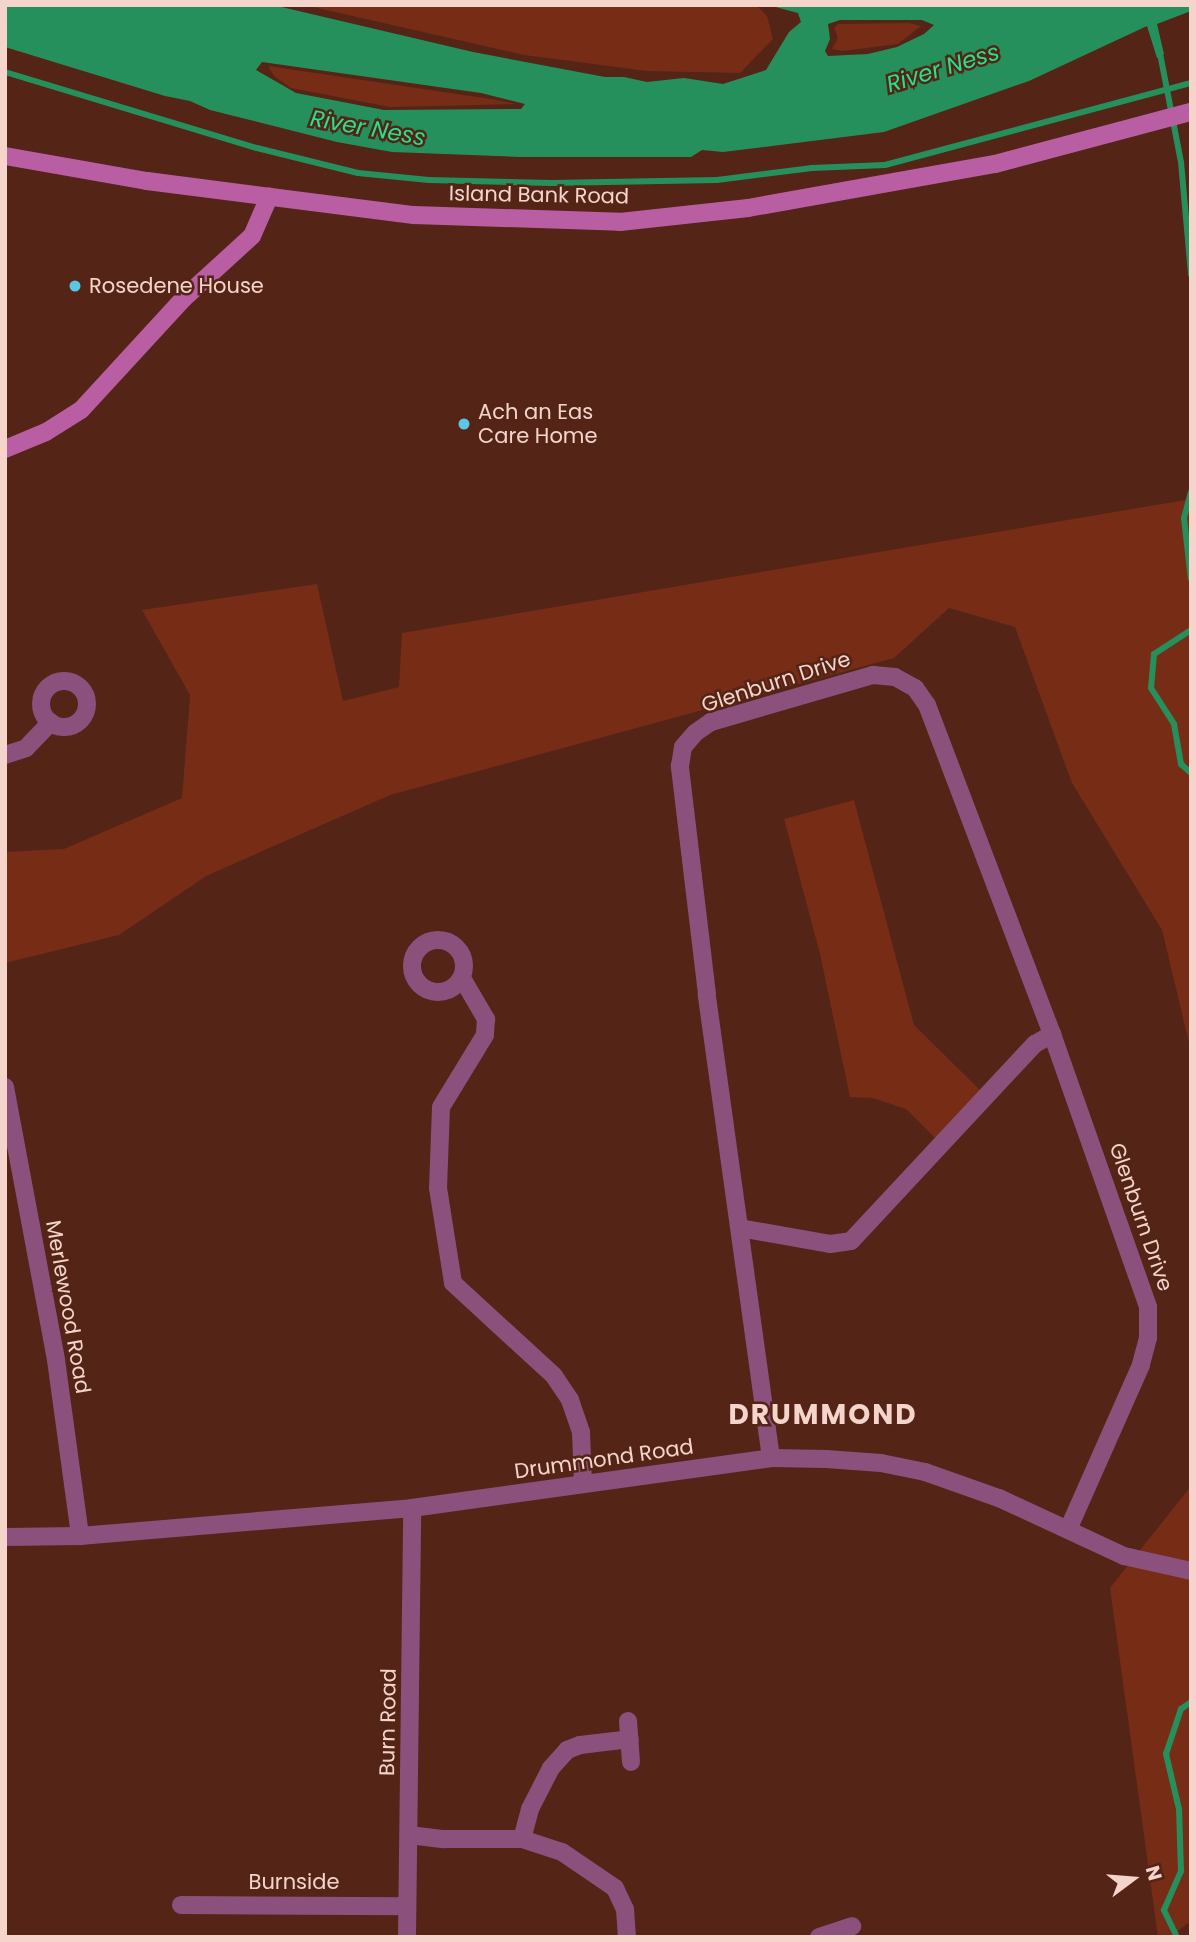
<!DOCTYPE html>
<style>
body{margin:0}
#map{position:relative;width:1196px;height:1942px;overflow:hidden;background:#542416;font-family:Poppins,sans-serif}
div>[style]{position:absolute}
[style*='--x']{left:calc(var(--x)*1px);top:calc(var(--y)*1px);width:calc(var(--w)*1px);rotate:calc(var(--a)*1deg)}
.green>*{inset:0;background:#772c16}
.water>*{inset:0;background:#26905c}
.stream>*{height:6px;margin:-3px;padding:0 3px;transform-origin:3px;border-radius:3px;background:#26905c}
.street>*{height:18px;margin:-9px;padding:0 9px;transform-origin:9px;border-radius:9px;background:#8b517c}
.street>.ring{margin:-9px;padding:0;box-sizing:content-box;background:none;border:18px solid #8b517c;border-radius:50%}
.secondary>*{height:18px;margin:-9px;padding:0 9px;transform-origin:9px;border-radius:9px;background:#ba5ea4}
.dots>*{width:19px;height:19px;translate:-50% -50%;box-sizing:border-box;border:4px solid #542416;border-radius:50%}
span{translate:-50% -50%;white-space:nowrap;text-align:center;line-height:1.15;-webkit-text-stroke:5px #542416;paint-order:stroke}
.street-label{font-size:21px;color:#f4d4cb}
.poi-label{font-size:21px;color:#f4d4cb}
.left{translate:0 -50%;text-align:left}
.water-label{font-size:23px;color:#23e28e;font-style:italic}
.district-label{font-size:28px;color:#f4d4cb;font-weight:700;letter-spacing:2px}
.frame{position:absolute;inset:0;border:7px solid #f4d4cb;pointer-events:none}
.north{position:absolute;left:1098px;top:1844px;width:70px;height:70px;-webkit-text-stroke:5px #542416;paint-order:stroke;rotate:74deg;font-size:19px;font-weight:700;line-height:28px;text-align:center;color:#f4d4cb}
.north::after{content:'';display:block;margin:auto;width:24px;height:32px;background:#f4d4cb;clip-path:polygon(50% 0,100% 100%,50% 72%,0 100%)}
</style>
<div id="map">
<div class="green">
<div style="clip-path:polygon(304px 5px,752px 5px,757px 6px,767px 16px,773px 39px,740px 73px,647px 71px,524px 55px)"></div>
<div style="clip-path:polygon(909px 23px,921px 26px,898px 44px,843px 51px,832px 49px,838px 38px,834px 28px,838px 24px)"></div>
<div style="clip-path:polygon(268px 66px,491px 99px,517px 104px,390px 107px,291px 88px,274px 76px)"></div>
<div style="clip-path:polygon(1191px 499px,1191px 1051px,1162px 930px,1072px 783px,1015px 627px,949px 608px,894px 658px,390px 795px,206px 876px,119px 935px,5px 963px,5px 852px,64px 849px,182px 798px,190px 695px,142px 610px,317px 584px,343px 701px,399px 687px,402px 633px)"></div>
<div style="clip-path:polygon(854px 800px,914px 1025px,982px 1092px,936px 1139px,906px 1109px,873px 1098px,850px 1097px,820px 954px,784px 819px)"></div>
<div style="clip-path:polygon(1191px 1486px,1191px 1921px,1170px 1937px,1158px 1937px,1110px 1588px)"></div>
</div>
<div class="water">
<div style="clip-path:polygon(evenodd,5px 5px,273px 5px,473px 52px,605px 77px,624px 77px,647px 82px,684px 78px,723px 84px,766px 70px,789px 32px,801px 22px,798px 13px,768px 5px,1191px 5px,1191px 11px,1157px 24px,1164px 54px,1157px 58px,1147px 26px,1029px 81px,884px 132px,723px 152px,702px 150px,691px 157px,520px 157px,392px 152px,337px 142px,210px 110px,190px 101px,165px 96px,5px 47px,5px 5px,840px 20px,922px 20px,934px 25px,924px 34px,897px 47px,868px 54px,828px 56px,825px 51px,830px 39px,828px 24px,840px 20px,5px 5px,262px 62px,481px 93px,525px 104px,521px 109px,384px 110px,296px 93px,256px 70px,262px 62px)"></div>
</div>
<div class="stream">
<div style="--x:1159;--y:48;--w:116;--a:79.1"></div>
<div style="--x:1181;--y:162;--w:113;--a:84.9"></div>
<div style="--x:5;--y:72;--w:263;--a:16.8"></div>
<div style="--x:257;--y:148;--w:104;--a:13.9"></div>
<div style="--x:358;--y:173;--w:71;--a:5.6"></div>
<div style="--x:429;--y:180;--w:123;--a:1.4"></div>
<div style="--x:552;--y:183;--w:165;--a:-1"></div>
<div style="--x:717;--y:180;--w:96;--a:-7.2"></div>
<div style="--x:812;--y:168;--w:73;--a:-2.4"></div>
<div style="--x:885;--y:165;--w:317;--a:-15"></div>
<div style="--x:1191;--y:492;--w:27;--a:105"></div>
<div style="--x:1184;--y:518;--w:61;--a:83.5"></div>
<div style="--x:1191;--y:630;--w:44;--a:147"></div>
<div style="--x:1154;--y:654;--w:34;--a:95"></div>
<div style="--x:1151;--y:688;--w:43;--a:57.4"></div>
<div style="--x:1174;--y:724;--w:41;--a:80.1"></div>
<div style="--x:1181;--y:764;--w:13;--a:42"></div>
<div style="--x:1177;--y:1937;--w:30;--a:-116"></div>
<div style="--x:1164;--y:1910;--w:43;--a:-66.4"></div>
<div style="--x:1181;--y:1871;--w:62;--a:-91.8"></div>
<div style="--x:1179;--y:1809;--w:57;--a:-103.3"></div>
<div style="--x:1166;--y:1754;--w:47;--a:-71.6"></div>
<div style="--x:1181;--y:1709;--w:12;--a:-35"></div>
</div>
<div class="street">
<div class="ring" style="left:41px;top:681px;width:28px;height:28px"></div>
<div style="--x:5;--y:755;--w:22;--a:-18"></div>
<div style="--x:26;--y:748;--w:36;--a:-46"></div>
<div class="ring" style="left:412px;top:940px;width:34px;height:34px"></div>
<div style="--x:462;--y:978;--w:48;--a:59.7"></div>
<div style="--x:486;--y:1019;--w:16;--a:94"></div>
<div style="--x:485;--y:1035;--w:84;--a:121.4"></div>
<div style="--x:441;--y:1107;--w:81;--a:92.1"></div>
<div style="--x:438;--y:1188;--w:96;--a:81"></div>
<div style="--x:453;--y:1283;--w:137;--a:42.6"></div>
<div style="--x:554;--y:1376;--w:29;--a:56"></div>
<div style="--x:570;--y:1400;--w:34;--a:71"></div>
<div style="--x:581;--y:1432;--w:52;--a:87.8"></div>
<div style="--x:5;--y:1087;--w:278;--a:79.4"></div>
<div style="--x:56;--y:1360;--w:178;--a:82.2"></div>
<div style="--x:740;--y:1228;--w:91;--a:10.1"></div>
<div style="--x:830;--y:1244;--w:21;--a:-8"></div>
<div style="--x:851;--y:1241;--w:270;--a:-47"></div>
<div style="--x:1035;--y:1044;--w:20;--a:-30"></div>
<div style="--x:771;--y:1458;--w:468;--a:-97.9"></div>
<div style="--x:707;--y:994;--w:230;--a:-96.8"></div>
<div style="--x:680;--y:766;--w:19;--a:-81"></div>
<div style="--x:683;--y:747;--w:18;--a:-49"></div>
<div style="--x:695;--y:733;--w:19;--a:-35"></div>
<div style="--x:711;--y:722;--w:169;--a:-16.2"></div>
<div style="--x:873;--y:675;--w:22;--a:5"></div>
<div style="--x:895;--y:677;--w:23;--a:29"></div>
<div style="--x:915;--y:688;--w:21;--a:55"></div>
<div style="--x:927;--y:705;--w:352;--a:69.2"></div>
<div style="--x:1052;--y:1034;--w:289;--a:70.6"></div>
<div style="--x:1148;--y:1307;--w:31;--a:90"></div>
<div style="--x:1148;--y:1338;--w:28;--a:105"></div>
<div style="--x:1141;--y:1365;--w:180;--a:113.9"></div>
<div style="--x:5;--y:1537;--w:75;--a:-0.8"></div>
<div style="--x:80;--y:1536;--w:333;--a:-4.8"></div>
<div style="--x:412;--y:1508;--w:362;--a:-7.9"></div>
<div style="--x:771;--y:1458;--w:55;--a:1"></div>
<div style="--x:826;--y:1459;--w:55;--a:4.2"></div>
<div style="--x:881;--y:1463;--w:45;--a:11.6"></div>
<div style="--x:925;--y:1472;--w:78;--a:19.4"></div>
<div style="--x:999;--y:1498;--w:138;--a:24.9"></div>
<div style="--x:1124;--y:1556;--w:69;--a:12.6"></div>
<div style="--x:628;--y:1721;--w:41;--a:85.8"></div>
<div style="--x:409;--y:1835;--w:35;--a:7"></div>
<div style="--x:444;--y:1839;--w:78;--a:0"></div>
<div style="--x:522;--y:1839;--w:42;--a:18"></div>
<div style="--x:562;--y:1852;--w:64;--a:34.2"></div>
<div style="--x:615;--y:1888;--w:23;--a:65"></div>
<div style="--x:625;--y:1909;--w:28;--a:86"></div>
<div style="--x:522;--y:1839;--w:31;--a:-75"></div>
<div style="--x:530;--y:1809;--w:46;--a:-62.9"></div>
<div style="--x:551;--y:1768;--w:24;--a:-48"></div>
<div style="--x:567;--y:1750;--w:14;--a:-21"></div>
<div style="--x:580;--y:1745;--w:50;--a:-6.8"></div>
<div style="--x:181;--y:1905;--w:226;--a:0.3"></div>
<div style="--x:407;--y:1937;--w:429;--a:-89.3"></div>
<div style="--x:819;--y:1937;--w:35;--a:-18"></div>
</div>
<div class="secondary">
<div style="--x:5;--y:156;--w:144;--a:10"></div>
<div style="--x:147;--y:181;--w:269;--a:7.3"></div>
<div style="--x:414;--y:215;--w:206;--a:1.9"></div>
<div style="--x:620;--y:222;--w:129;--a:-6.2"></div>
<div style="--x:748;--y:208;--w:251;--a:-10.1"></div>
<div style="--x:995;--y:164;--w:203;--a:-14.9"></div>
<div style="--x:5;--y:449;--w:44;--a:-22.5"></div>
<div style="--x:46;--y:432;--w:41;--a:-32.2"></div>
<div style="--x:81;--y:410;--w:152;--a:-47.4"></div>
<div style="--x:184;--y:298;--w:92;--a:-42.4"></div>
<div style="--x:252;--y:236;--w:43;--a:-66.4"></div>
</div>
<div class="dots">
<div style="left:75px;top:286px;background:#59c8e4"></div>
<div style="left:464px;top:424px;background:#59c8e4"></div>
</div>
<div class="street-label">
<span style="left:539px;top:195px;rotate:1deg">Island Bank Road</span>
<span style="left:776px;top:682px;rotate:-18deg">Glenburn Drive</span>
<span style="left:1141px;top:1217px;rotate:71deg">Glenburn Drive</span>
<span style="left:68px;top:1307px;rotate:80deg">Merlewood Road</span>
<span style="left:604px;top:1459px;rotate:-8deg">Drummond Road</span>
<span style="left:388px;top:1722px;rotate:-89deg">Burn Road</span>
<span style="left:294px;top:1882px">Burnside</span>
</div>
<div class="poi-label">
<span class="left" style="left:89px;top:286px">Rosedene House</span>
<span class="left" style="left:478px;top:424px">Ach an Eas<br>Care Home</span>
</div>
<div class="water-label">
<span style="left:943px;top:68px;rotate:-17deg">River Ness</span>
<span style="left:368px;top:128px;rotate:10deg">River Ness</span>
</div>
<div class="district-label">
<span style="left:823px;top:1415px">DRUMMOND</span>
</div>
<div class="frame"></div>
<div class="north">N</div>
</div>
